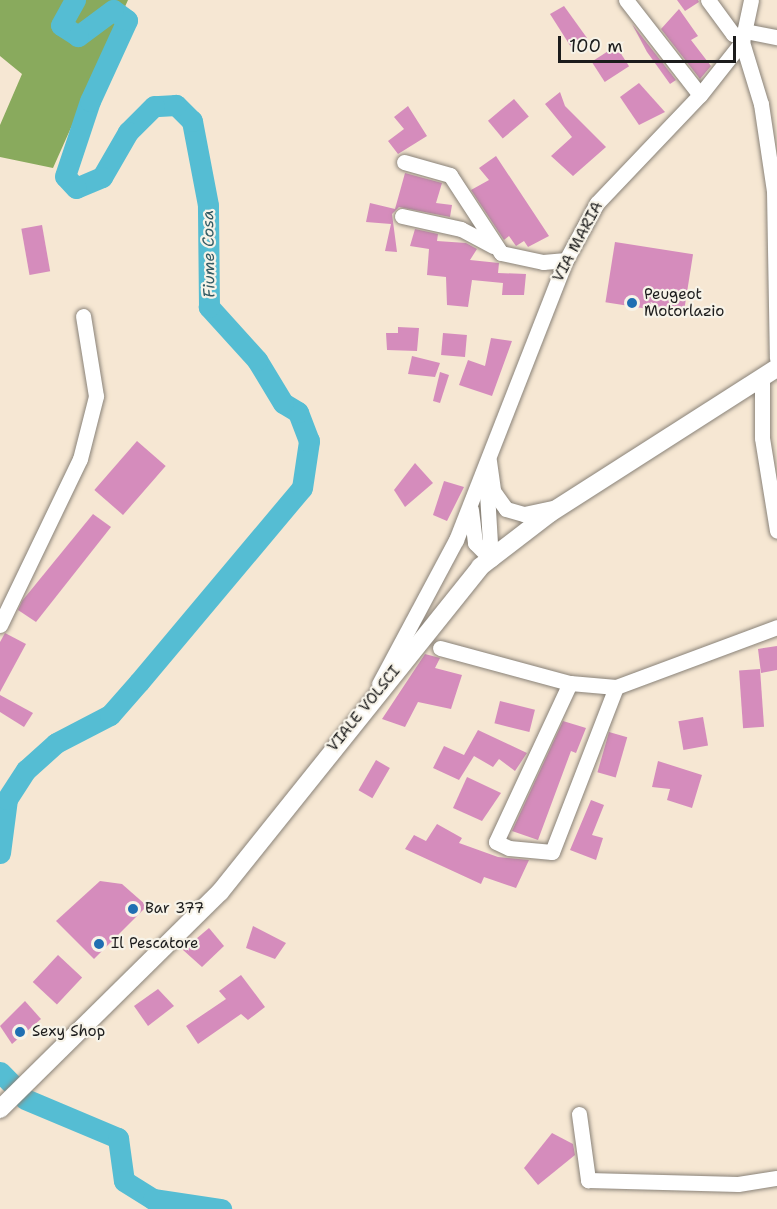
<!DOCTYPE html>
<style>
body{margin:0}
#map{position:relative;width:777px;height:1209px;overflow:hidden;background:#f6e7d3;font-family:"Shantell Sans",sans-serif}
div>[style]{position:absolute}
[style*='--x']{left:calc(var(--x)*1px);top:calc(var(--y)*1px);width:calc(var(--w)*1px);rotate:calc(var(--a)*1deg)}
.forest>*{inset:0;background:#89aa5d}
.river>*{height:21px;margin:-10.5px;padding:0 10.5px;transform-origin:10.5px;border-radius:10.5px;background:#55bdd3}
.building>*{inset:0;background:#d58cbc;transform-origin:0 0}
.roads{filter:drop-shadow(0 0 2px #898278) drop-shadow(0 0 2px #898278)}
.minor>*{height:15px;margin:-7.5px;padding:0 7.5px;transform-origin:7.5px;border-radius:7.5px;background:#fff}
.major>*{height:18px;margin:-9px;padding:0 9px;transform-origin:9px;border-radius:9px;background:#fff}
.dots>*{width:16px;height:16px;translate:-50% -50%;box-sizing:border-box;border:3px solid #f7f3e8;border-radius:50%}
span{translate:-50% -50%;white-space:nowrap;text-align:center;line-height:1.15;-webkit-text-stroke:4.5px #f7f3e8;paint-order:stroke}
.street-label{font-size:15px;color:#1c1c1c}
.poi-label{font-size:15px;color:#1c1c1c}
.left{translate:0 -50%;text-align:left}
.water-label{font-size:16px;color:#335c65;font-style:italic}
.scale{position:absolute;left:558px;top:36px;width:178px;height:27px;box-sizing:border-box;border:3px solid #1c1c1c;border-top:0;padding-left:8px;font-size:18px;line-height:21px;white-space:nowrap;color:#1c1c1c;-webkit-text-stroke:4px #f7f3e8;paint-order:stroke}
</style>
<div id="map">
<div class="forest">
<div style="clip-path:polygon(0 0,128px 0,53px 168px,0 157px,0 125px,22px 74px,0 56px)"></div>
</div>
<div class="river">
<div style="--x:0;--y:853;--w:54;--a:-82.6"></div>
<div style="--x:7;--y:799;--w:35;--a:-57"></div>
<div style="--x:26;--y:770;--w:40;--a:-42"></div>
<div style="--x:56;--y:743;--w:61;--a:-27.4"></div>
<div style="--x:110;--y:715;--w:44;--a:-48.7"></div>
<div style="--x:139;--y:682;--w:253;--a:-50"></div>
<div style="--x:302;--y:488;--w:48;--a:-81.5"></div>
<div style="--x:309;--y:441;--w:31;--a:-111"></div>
<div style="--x:298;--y:412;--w:17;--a:-149"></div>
<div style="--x:283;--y:403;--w:50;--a:-121.2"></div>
<div style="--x:257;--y:360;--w:72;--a:-132.2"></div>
<div style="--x:209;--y:307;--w:102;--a:-90.6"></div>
<div style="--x:208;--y:205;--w:86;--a:-100.8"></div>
<div style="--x:192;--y:121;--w:23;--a:-135"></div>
<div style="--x:176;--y:105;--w:22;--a:177"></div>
<div style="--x:154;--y:106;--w:37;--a:135"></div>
<div style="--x:128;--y:132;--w:52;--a:120"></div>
<div style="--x:102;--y:177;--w:28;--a:157"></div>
<div style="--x:76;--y:188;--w:16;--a:-133"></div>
<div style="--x:65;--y:176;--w:79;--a:-71.6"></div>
<div style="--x:90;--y:101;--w:89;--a:-65.4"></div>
<div style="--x:127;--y:20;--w:17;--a:-144"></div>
<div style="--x:113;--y:10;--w:44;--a:143.4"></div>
<div style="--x:78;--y:36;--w:20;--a:-147"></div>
<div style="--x:61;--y:25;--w:29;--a:-61"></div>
<div style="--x:0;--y:1072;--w:16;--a:45"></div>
<div style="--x:25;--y:1099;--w:101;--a:22.8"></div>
<div style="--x:118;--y:1138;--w:43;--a:82.1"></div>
<div style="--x:124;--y:1181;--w:34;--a:32"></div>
<div style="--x:153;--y:1199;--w:69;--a:8.4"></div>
</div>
<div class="building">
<div style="clip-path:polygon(677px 0,698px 0,699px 2px,685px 11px)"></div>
<div style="clip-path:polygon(564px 6px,587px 38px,571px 47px,550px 14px)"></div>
<div style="clip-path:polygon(679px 9px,698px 36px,691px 40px,711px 66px,700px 79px,661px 29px)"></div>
<div style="clip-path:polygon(632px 24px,676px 80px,670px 84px,647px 52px)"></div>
<div style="left:616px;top:46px;width:24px;height:29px;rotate:57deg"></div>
<div style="clip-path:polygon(639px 83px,665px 112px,639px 125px,620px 97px)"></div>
<div style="clip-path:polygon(560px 92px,565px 106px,606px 147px,573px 176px,551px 156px,572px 137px,545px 104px)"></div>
<div style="left:514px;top:99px;width:23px;height:34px;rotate:50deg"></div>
<div style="clip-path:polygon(408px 106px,427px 136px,398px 154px,388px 141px,404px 129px,394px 117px)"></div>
<div style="clip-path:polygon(496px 156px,549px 236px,528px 247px,524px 241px,516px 246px,509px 236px,504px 240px,471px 190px,489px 180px,479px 168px)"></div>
<div style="clip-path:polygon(405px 173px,442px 183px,436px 203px,452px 205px,450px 217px,399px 207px,392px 214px,397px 252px,385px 251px,391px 224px,366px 222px,370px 203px,395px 209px)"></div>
<div style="left:42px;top:225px;width:47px;height:21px;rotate:80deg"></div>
<div style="clip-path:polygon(415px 229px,438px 234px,437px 241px,466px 243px,477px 249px,470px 260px,499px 263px,498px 273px,526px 274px,524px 295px,502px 295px,503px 283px,472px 280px,468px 307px,447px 305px,446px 277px,427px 275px,429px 249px,410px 246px)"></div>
<div style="left:615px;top:242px;width:79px;height:61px;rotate:9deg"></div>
<div style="clip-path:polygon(398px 327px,419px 328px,417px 351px,387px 350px,386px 333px,398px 333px)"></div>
<div style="left:443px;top:333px;width:24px;height:22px;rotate:5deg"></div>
<div style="clip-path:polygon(491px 338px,512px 341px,492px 396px,459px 385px,468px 360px,485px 366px)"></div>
<div style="clip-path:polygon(412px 356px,440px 363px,435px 377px,408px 374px)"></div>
<div style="clip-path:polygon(440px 372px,449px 375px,440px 403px,433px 401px)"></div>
<div style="left:137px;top:441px;width:38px;height:65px;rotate:41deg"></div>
<div style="clip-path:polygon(415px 463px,433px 483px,405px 507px,394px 490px)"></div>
<div style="clip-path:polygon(444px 481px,464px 487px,447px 521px,433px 515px)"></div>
<div style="clip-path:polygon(93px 514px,111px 527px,36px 622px,18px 610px,22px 601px)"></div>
<div style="clip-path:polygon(5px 633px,26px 644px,0 692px,0 642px)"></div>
<div style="clip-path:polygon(777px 646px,777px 670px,761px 673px,758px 649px)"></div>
<div style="clip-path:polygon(425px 654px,440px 658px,435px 668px,462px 675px,451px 709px,418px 702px,405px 727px,382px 719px)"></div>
<div style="left:760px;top:669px;width:58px;height:21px;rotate:86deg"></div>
<div style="clip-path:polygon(0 695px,33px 713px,24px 727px,0 712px)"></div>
<div style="left:500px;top:701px;width:36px;height:23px;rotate:14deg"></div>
<div style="left:703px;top:717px;width:29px;height:25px;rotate:80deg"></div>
<div style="clip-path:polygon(563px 721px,586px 728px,576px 753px,571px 751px,538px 840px,512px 831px)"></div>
<div style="clip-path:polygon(478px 730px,527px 753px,515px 771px,499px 759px,493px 767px,474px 756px,459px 780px,433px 768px,444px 746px,464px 755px)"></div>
<div style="left:609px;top:732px;width:19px;height:42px;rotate:16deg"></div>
<div style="left:376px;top:760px;width:16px;height:35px;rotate:30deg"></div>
<div style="clip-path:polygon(658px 761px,702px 775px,692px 808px,667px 800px,670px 789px,652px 787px)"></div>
<div style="clip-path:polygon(467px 777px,501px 793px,482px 821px,453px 808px)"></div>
<div style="clip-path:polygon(591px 800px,604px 805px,592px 835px,603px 838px,596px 860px,570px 850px)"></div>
<div style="clip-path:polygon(437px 824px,462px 838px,459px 843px,498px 857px,529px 860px,516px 888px,484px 877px,481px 884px,405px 849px,414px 835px,426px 841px)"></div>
<div style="clip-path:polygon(100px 881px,122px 884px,147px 906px,94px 959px,56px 921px)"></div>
<div style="clip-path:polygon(253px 926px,286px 943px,275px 959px,246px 948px)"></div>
<div style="clip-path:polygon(209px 928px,224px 946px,202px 967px,183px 950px)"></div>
<div style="left:58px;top:955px;width:33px;height:37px;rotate:43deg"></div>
<div style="clip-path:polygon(241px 975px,265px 1007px,248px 1020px,241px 1014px,198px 1044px,186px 1026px,226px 999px,219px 991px)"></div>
<div style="clip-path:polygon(158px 989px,174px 1006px,148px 1026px,134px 1006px)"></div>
<div style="clip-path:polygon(25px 1001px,41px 1019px,12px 1044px,0 1026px)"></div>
<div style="clip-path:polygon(552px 1133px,573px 1144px,575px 1155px,538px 1185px,524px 1168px)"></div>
</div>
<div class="roads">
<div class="minor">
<div style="--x:626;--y:0;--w:120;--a:52.1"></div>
<div style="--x:708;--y:0;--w:42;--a:53.7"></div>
<div style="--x:733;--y:34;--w:10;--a:17"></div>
<div style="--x:745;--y:31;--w:33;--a:11"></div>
<div style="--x:742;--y:42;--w:65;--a:73"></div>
<div style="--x:761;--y:104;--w:88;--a:81.5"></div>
<div style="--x:774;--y:191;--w:167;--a:89"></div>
<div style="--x:404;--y:162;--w:48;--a:15.8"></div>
<div style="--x:450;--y:175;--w:93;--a:56.8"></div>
<div style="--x:501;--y:253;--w:43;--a:12.1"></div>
<div style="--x:543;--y:262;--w:23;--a:-5"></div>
<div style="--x:402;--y:216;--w:60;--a:12.4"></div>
<div style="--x:461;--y:229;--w:36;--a:28"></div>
<div style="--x:762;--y:378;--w:60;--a:90"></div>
<div style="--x:762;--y:438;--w:94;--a:80.8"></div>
<div style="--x:489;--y:461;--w:30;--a:82"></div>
<div style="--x:493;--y:491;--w:22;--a:54"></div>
<div style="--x:506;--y:509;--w:19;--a:16"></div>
<div style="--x:524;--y:514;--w:30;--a:-12"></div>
<div style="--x:486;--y:476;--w:83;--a:86.6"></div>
<div style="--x:471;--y:510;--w:33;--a:83"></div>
<div style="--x:475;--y:543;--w:23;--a:45"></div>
<div style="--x:0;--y:625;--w:184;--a:-64.3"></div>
<div style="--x:80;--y:459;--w:65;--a:-75.7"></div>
<div style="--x:96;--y:396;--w:81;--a:-99.2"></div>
<div style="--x:440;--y:648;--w:135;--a:15.1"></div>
<div style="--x:570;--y:683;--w:46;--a:5"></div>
<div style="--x:616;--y:687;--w:172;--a:-20.4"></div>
<div style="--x:570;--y:683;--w:175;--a:115"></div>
<div style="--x:496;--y:842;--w:14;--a:25"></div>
<div style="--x:509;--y:848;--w:43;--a:5.3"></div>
<div style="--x:552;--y:852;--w:177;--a:-68.8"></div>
<div style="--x:379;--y:684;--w:163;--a:-61.9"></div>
<div style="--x:456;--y:540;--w:301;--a:-68.6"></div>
<div style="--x:566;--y:260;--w:65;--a:-61.5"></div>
<div style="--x:597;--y:203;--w:149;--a:-46.4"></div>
<div style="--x:700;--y:95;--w:68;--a:-51.6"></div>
<div style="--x:742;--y:42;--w:43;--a:-77.9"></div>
<div style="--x:579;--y:1114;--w:67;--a:82.2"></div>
<div style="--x:588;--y:1180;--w:150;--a:1.5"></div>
<div style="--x:738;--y:1184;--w:39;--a:-9"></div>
</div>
<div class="major">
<div style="--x:0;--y:1109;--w:309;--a:-44.6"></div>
<div style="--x:220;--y:892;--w:416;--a:-51.3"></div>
<div style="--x:480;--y:567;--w:88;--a:-37.6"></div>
<div style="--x:550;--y:513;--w:269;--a:-32.6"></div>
</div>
</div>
<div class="dots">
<div style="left:632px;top:303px;background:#1f6fb2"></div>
<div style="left:133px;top:909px;background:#1f6fb2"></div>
<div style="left:99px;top:944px;background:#1f6fb2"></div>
<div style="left:20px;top:1032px;background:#1f6fb2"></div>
</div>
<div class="street-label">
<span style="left:578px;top:242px;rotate:-62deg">VIA MARIA</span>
<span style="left:364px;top:709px;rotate:-51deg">VIALE VOLSCI</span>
</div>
<div class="poi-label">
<span class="left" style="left:644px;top:303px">Peugeot<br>Motorlazio</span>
<span class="left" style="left:145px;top:909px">Bar 377</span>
<span class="left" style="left:111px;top:944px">Il Pescatore</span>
<span class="left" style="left:32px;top:1032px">Sexy Shop</span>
</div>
<div class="water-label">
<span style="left:209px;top:254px;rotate:-91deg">Fiume Cosa</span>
</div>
<div class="scale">100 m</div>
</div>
